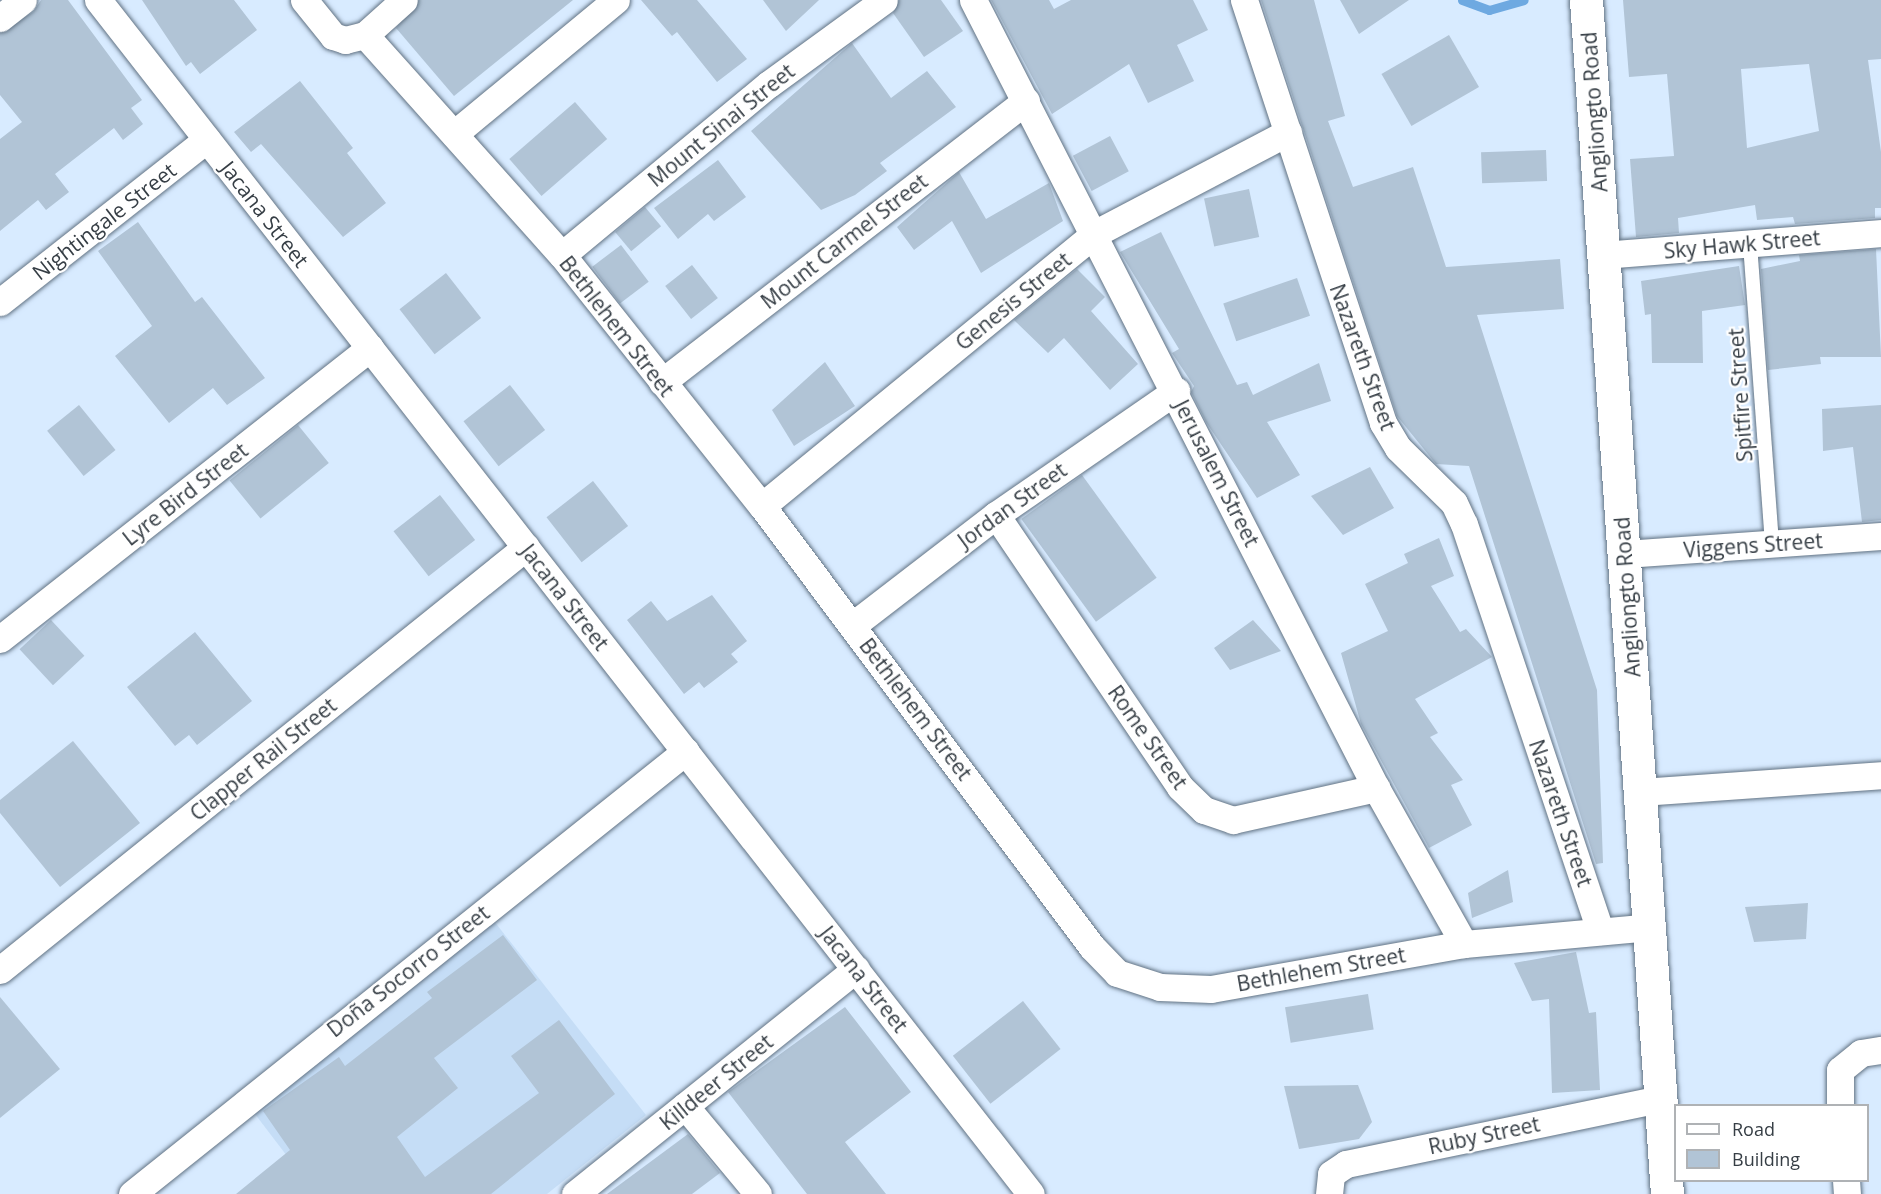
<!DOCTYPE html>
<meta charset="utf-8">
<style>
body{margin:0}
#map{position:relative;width:1881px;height:1194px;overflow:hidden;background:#d8ebff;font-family:"Open Sans",sans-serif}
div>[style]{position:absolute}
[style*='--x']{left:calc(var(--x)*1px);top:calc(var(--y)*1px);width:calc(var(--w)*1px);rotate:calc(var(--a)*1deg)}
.built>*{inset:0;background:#c5ddf6}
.stream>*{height:9px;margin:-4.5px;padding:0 4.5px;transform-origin:4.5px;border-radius:4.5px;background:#6ea9e1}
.building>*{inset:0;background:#b1c4d6;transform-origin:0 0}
.roads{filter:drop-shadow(0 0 2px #617283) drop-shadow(0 0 2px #617283)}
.lane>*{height:14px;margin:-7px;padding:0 7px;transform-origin:7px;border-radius:7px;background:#fff}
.street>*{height:27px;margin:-13.5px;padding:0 13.5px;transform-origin:13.5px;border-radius:13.5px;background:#fff}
.primary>*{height:33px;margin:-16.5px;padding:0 16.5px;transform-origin:16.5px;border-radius:16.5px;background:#fff}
span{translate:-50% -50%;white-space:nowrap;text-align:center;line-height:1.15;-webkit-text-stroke:4.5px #fff;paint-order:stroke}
.street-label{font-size:21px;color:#363e45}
.legend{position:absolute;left:1674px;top:1104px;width:195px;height:78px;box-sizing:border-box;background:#fff;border:2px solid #afb2b5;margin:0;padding:8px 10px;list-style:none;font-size:18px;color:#363e45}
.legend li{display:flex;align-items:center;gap:12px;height:30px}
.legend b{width:30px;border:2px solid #afb2b5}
</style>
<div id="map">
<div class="built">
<div style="clip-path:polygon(494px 921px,646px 1115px,547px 1194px,316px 1194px,252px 1110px)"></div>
</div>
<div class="stream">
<div style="--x:1462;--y:0;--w:29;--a:20"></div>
<div style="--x:1489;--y:10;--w:36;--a:-16"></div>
</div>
<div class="building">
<div style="clip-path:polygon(41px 0,68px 0,142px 100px,131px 108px,143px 124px,123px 140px,114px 128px,55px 174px,69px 192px,46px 210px,38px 200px,0 231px,0 139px,22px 122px,0 95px,0 33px,33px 12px)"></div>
<div style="clip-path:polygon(142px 0,234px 0,257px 30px,200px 74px,191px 62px,186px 66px)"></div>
<div style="clip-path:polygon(419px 0,573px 0,454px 96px,396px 28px)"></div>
<div style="clip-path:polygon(641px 0,697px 0,747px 59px,717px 82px,677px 32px,672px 36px)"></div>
<div style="clip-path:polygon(763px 0,819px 0,786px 31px)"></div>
<div style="clip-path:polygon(899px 0,941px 0,963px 31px,924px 57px,893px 13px)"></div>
<div style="clip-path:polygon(991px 0,1049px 0,1054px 9px,1071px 0,1193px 0,1208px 30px,1177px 45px,1194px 81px,1148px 103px,1129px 64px,1052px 114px)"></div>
<div style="clip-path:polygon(1261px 0,1314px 0,1345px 116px,1328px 121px,1353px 187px,1413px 167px,1446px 267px,1560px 259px,1564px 309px,1477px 315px,1597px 690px,1603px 863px,1596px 864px,1469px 466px,1436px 464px,1397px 416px)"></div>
<div style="clip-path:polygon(1340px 0,1409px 0,1359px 34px)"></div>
<div style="clip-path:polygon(evenodd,1623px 0,1881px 0,1881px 59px,1868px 60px,1881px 152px,1881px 208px,1875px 208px,1875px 218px,1795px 224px,1793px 217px,1757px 220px,1755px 205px,1678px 218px,1679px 233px,1636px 237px,1630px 159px,1674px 156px,1667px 74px,1629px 77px,1623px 0,1809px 64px,1819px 131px,1747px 148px,1741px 69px,1809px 64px)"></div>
<div style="left:1449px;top:35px;width:60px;height:78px;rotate:60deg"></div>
<div style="clip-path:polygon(852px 43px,891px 98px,927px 71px,956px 107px,880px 163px,887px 171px,855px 195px,821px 210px,751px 131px)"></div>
<div style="clip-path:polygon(300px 81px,353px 148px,347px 153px,386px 203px,343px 237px,261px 144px,251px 152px,234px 132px)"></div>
<div style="left:575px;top:102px;width:49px;height:87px;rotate:49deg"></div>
<div style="left:1110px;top:136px;width:40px;height:42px;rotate:62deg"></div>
<div style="left:1546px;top:150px;width:31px;height:65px;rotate:88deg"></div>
<div style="clip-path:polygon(718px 160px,746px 197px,714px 221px,708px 214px,678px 239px,654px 208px)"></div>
<div style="clip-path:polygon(959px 172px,986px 219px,1049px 183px,1063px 221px,981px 273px,952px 221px,914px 250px,897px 227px)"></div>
<div style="left:1249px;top:189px;width:49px;height:46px;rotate:78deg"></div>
<div style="left:645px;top:207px;width:25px;height:39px;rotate:50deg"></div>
<div style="clip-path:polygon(138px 222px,195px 302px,202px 297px,265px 378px,227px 405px,213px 388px,169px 423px,115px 356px,152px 326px,98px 251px)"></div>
<div style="clip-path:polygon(1161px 232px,1237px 385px,1247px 382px,1253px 395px,1319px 363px,1331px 401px,1267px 422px,1300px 475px,1257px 498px,1206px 422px,1191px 392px,1194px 386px,1172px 353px,1179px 349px,1120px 252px)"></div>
<div style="left:621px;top:245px;width:46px;height:36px;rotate:53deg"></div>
<div style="clip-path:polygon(1876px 249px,1881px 357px,1820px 357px,1821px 364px,1768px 370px,1761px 269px,1800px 261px,1799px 255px)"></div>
<div style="left:692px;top:265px;width:42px;height:34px;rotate:52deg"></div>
<div style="clip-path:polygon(1739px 266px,1745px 305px,1702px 311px,1703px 363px,1652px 363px,1651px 314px,1645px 315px,1641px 281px)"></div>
<div style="clip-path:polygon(1077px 269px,1105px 297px,1091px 311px,1138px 364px,1110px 390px,1064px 338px,1048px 353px,1014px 320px)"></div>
<div style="left:446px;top:273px;width:57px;height:59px;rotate:52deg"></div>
<div style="left:1297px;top:278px;width:40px;height:78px;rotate:71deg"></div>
<div style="clip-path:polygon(825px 362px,855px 406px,794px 446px,772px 410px)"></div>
<div style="left:510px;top:385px;width:57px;height:59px;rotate:52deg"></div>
<div style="left:79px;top:405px;width:58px;height:41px;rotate:51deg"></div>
<div style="clip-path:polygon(1881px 405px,1881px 520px,1862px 522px,1853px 447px,1823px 451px,1822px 409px)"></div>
<div style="left:298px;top:425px;width:49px;height:88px;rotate:51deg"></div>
<div style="clip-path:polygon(1370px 467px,1394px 508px,1343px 535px,1311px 496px)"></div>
<div style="left:1082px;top:475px;width:127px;height:75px;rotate:54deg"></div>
<div style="left:593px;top:481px;width:57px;height:59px;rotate:52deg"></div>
<div style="left:440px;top:495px;width:57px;height:59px;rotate:52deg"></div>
<div style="clip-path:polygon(1439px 538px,1454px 576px,1431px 586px,1460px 632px,1466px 629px,1492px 657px,1415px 699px,1438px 733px,1430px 737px,1463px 780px,1451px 785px,1472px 825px,1429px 848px,1361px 724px,1341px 653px,1388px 631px,1365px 584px,1408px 563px,1404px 554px)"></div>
<div style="clip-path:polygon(712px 595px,747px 641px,731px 654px,738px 662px,704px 688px,699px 682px,684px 694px,627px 620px,651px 601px,667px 621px)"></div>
<div style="left:51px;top:620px;width:49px;height:43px;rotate:47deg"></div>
<div style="clip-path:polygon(1253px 620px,1281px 651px,1230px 670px,1214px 648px)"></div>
<div style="clip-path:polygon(195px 632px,252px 701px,197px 745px,189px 735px,175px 746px,127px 687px)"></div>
<div style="clip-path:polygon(73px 741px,140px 823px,60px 887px,0 813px,0 800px)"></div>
<div style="clip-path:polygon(1508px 870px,1513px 902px,1472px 918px,1468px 893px)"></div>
<div style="clip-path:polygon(1808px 903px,1806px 939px,1754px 942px,1745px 907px)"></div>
<div style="clip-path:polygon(503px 935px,537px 980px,434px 1058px,458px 1088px,397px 1137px,425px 1177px,539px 1093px,511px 1056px,559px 1020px,615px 1094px,491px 1194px,236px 1194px,290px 1150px,263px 1111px,339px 1057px,345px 1066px,432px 998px,427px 992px)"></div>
<div style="clip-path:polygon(1576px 952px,1589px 1013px,1596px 1012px,1600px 1090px,1552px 1093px,1549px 999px,1532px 1001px,1514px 963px)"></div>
<div style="left:1368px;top:994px;width:36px;height:84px;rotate:81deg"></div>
<div style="clip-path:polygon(0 997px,60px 1069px,0 1118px)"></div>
<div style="left:1023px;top:1001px;width:61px;height:89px;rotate:52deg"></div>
<div style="clip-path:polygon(845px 1007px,911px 1092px,845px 1142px,886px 1194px,807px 1194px,728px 1092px)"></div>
<div style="clip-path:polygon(1358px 1085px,1372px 1122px,1359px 1139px,1299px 1149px,1284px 1086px)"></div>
<div style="clip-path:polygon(688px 1134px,720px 1173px,692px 1194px,607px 1194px)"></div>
</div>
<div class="roads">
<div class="lane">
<div style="--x:1750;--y:244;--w:300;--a:85.8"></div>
</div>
<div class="street">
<div style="--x:98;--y:0;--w:1515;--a:52"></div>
<div style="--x:304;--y:0;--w:46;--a:51.1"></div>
<div style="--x:333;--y:36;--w:13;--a:18"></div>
<div style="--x:345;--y:40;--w:21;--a:-14"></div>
<div style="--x:365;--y:35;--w:52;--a:-41.9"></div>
<div style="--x:973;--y:0;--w:885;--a:62.91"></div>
<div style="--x:1376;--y:788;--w:179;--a:60.6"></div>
<div style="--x:1244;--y:0;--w:445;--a:71.8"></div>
<div style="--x:1383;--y:423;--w:29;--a:59"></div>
<div style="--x:1398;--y:448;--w:78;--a:44.5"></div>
<div style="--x:1454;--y:503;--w:23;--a:65"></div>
<div style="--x:1464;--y:524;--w:429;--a:71.5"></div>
<div style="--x:0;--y:18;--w:29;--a:-38"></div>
<div style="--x:365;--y:35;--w:295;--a:48.2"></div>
<div style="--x:562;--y:255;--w:321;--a:51.5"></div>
<div style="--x:762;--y:506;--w:551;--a:53.19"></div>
<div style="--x:1092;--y:947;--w:36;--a:46"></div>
<div style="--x:1117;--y:973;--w:45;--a:18"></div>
<div style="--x:1160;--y:987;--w:51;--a:2.2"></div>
<div style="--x:1211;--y:989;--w:257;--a:-10.1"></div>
<div style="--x:1464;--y:944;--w:187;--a:-5.2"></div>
<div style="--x:454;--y:134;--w:210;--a:-39.6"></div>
<div style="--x:562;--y:255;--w:268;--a:-39.6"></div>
<div style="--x:769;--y:84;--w:142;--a:-36.1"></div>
<div style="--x:1603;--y:255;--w:279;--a:-4.5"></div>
<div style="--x:0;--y:302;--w:263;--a:-38.2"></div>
<div style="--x:662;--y:382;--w:460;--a:-37.7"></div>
<div style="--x:762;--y:506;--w:431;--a:-39.3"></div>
<div style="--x:1096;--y:233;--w:217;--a:-27.7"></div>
<div style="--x:996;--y:515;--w:328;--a:55.9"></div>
<div style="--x:1180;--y:787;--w:33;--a:44"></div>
<div style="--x:1204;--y:810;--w:31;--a:19"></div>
<div style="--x:1233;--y:820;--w:147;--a:-12.6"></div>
<div style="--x:1624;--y:554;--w:258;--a:-4"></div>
<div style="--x:853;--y:625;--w:180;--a:-37.6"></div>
<div style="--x:996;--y:515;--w:219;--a:-34.6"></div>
<div style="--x:0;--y:639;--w:471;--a:-38.2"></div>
<div style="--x:1640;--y:792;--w:242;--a:-4"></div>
<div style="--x:0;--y:970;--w:675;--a:-38.81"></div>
<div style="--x:685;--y:1106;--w:114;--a:50.3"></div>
<div style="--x:1840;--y:1106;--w:36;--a:-90"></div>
<div style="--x:1840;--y:1070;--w:27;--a:-39"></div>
<div style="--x:1861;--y:1053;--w:20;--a:-9"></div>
<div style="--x:1846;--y:1180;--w:14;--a:86"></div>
<div style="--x:132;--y:1194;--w:709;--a:-38.65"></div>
<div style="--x:575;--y:1194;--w:360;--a:-38.7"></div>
<div style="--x:1329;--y:1194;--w:20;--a:-84"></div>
<div style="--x:1331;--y:1174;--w:18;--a:-34"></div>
<div style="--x:1346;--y:1164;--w:321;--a:-11.7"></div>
</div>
<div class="primary">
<div style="--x:1586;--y:0;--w:1197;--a:86.12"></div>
</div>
</div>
<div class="street-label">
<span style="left:1594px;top:112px;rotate:-94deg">Angliongto Road</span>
<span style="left:721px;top:125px;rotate:-39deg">Mount Sinai Street</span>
<span style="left:265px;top:214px;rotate:52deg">Jacana Street</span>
<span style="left:104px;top:221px;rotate:-38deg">Nightingale Street</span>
<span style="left:844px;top:241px;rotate:-38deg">Mount Carmel Street</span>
<span style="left:1742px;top:244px;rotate:-5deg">Sky Hawk Street</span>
<span style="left:1013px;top:301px;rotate:-39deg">Genesis Street</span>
<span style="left:617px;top:326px;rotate:52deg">Bethlehem Street</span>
<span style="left:1363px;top:357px;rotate:70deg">Nazareth Street</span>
<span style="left:1740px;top:395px;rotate:-94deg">Spitfire Street</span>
<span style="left:1217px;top:473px;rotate:63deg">Jerusalem Street</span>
<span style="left:185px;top:494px;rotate:-38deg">Lyre Bird Street</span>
<span style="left:1012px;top:505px;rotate:-36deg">Jordan Street</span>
<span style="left:1753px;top:545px;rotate:-4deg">Viggens Street</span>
<span style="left:565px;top:597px;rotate:52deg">Jacana Street</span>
<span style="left:1627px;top:597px;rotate:-94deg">Angliongto Road</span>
<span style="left:916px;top:709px;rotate:53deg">Bethlehem Street</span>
<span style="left:1148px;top:737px;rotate:55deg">Rome Street</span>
<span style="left:263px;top:759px;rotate:-39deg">Clapper Rail Street</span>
<span style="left:1561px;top:813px;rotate:71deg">Nazareth Street</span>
<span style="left:1321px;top:969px;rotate:-10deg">Bethlehem Street</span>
<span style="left:408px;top:971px;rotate:-38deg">Doña Socorro Street</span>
<span style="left:864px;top:979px;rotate:52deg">Jacana Street</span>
<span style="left:716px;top:1082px;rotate:-39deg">Killdeer Street</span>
<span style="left:1484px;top:1135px;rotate:-12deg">Ruby Street</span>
</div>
<ul class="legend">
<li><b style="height:8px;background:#fff"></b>Road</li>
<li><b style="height:16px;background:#b1c4d6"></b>Building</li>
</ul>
</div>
